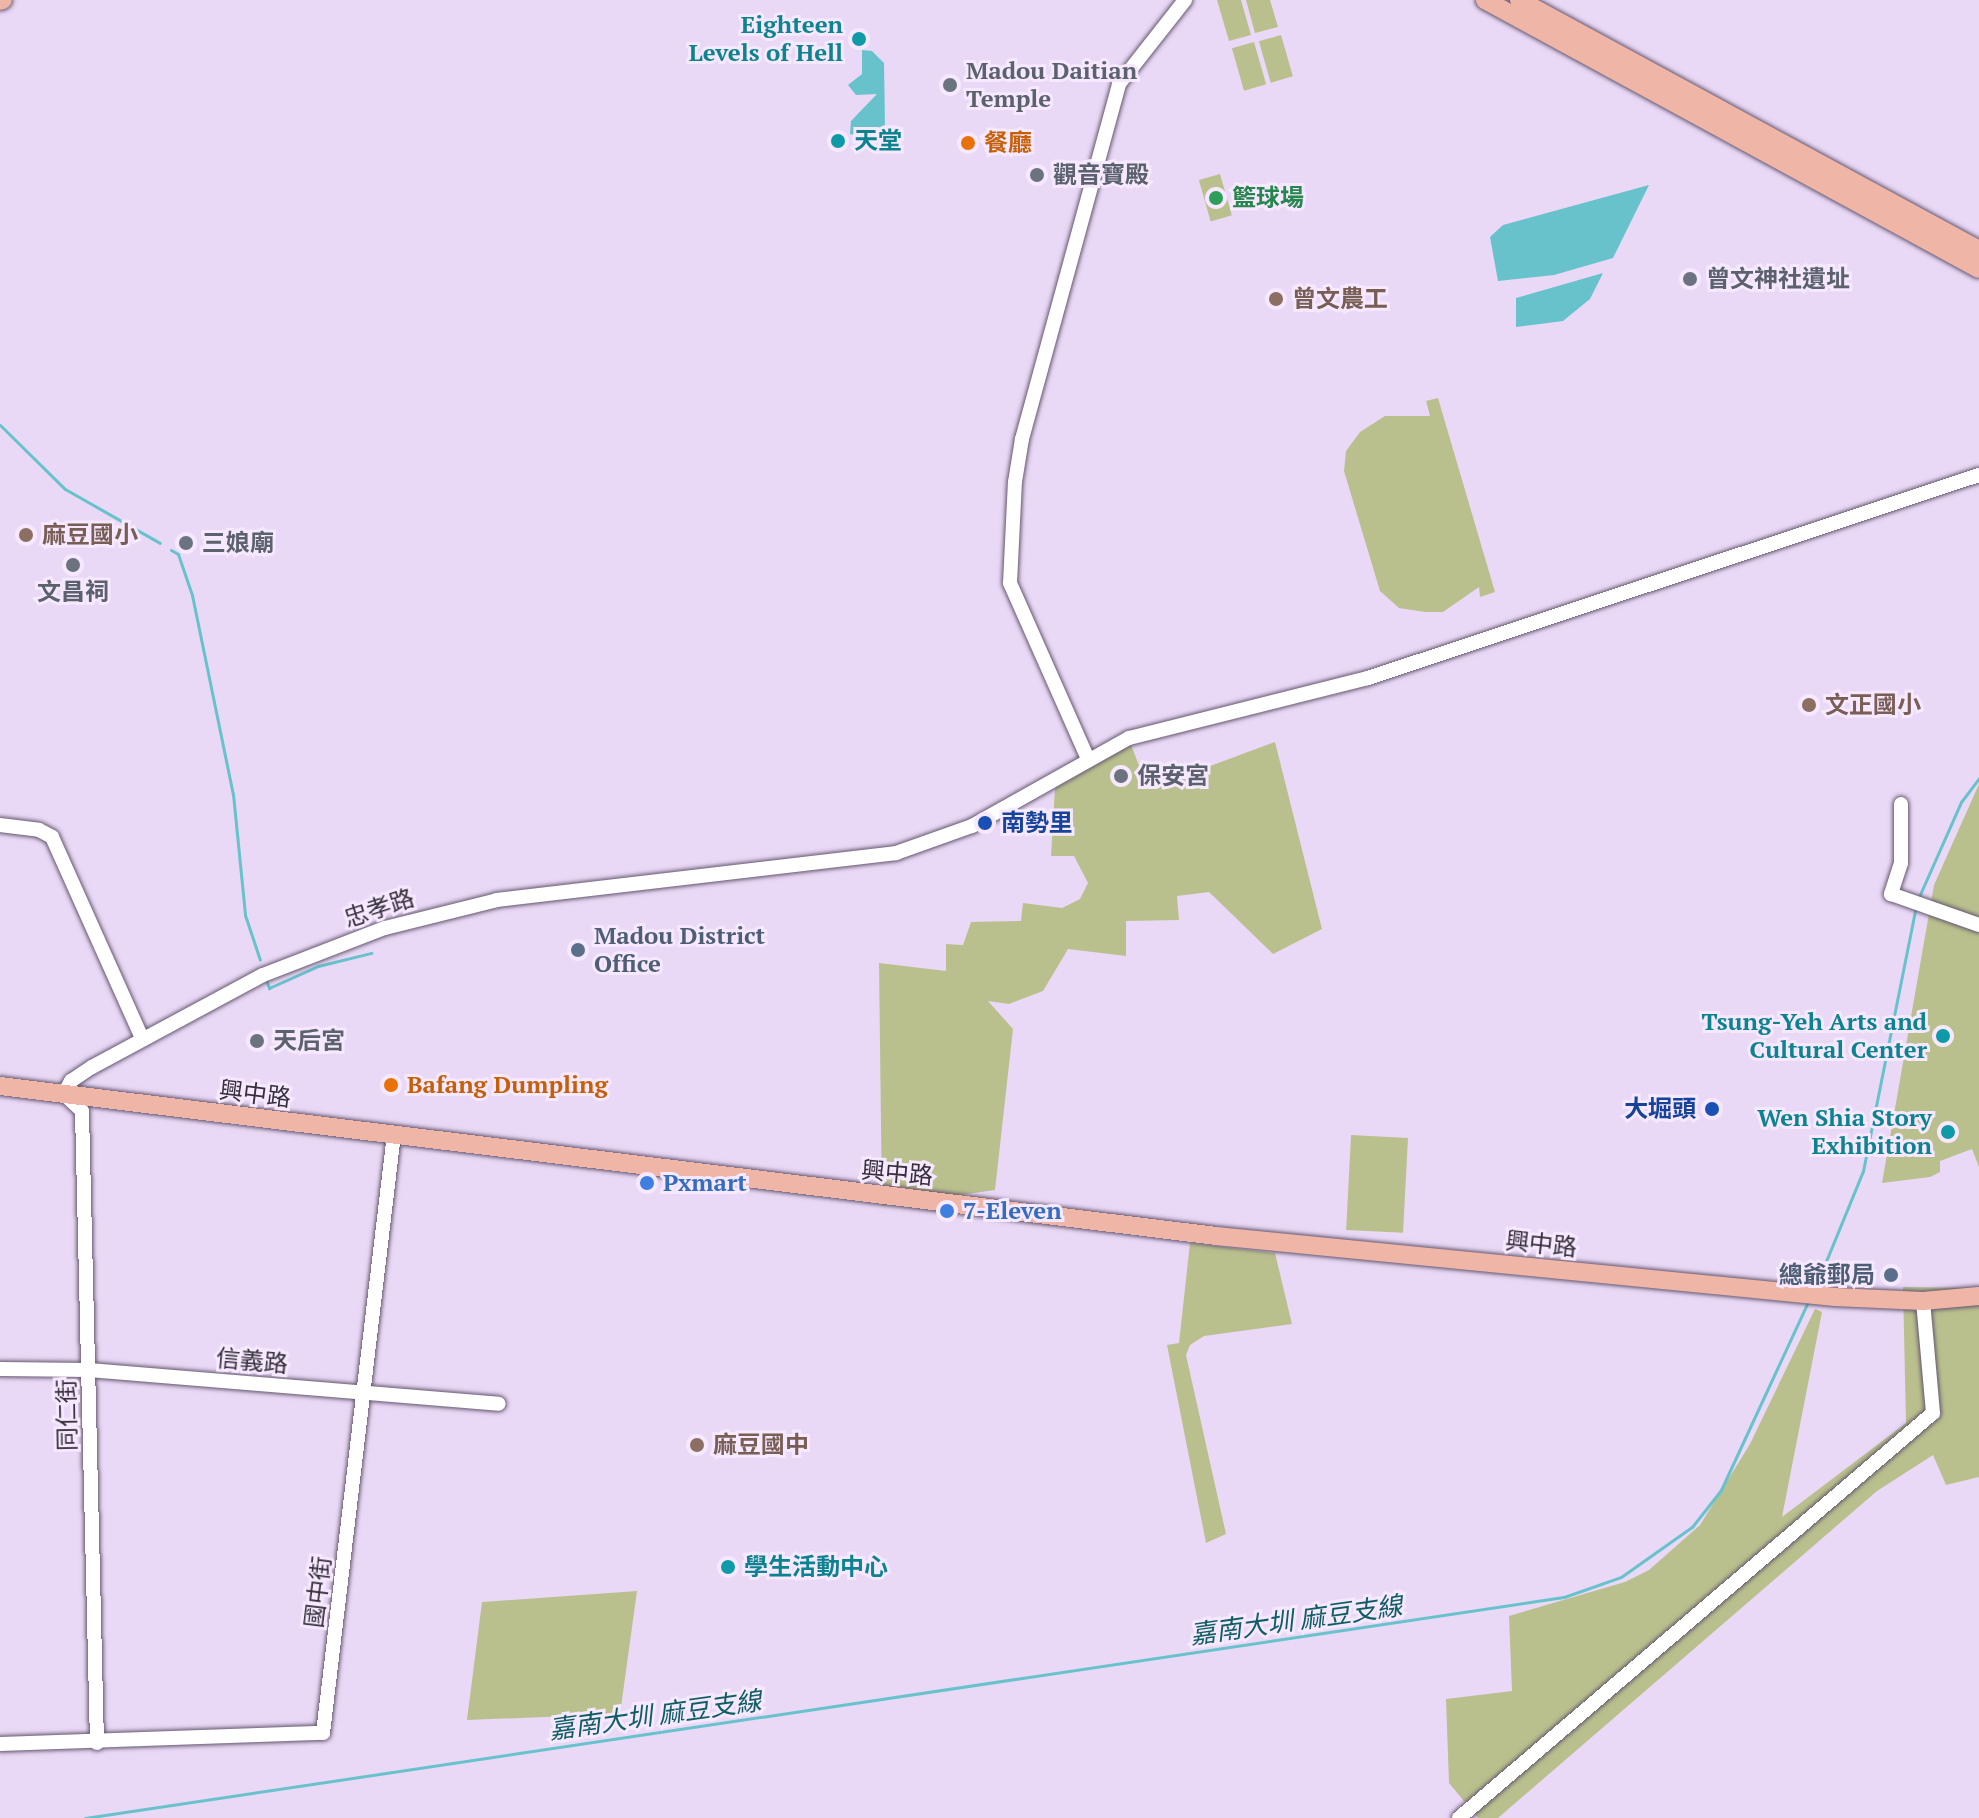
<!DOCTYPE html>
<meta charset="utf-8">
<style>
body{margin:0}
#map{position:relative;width:1979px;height:1818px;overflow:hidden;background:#e9d9f6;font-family:"PT Serif","Noto Sans TC",serif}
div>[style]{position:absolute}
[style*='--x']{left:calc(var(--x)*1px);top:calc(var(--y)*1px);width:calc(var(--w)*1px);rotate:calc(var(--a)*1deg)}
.green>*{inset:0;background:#bac08d;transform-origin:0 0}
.water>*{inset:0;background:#68c2cb}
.stream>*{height:3px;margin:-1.5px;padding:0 1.5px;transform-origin:1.5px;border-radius:1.5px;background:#68c2cb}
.roads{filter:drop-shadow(0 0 2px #655770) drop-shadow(0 0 2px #655770)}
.minor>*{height:14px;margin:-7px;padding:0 7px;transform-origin:7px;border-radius:7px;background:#fff}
.major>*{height:18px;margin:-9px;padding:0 9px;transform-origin:9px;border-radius:9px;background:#efb6a7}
.dots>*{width:22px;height:22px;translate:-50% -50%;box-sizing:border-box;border:4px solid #f5e8ff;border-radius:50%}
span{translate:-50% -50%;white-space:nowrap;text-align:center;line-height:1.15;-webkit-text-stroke:6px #f5e8ff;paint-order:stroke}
.culture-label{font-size:24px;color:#0d838f;font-weight:700}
.right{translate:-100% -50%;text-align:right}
.left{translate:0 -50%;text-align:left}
.worship-label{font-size:24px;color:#5b616d;font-weight:700}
.food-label{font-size:24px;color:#c56008;font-weight:700}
.leisure-label{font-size:24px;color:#27864d;font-weight:700}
.education-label{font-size:24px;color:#785e54;font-weight:700}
.transit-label{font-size:24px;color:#164399;font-weight:700}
.street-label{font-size:24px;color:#37303b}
.service-label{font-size:24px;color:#4e5e75;font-weight:700}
.shop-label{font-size:24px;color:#366cbe;font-weight:700}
.water-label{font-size:26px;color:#105e64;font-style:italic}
</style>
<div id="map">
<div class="green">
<div style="clip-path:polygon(1217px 0,1241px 0,1251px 35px,1229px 41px)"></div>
<div style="clip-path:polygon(1246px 0,1270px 0,1278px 27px,1255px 33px)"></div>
<div style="left:1281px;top:35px;width:43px;height:23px;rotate:74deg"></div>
<div style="left:1254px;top:42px;width:44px;height:23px;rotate:74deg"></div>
<div style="left:1220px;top:174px;width:43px;height:22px;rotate:74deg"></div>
<div style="clip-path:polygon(1438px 398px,1495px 592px,1480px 597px,1479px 587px,1443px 612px,1425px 612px,1399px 608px,1380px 591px,1344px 471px,1346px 451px,1360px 432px,1385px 416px,1430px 416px,1426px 401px)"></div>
<div style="clip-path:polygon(1130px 742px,1148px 789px,1275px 742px,1322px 929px,1273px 954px,1209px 892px,1177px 896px,1179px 920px,1126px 921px,1126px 956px,1068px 949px,1043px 991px,1009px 1004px,988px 1001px,1013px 1029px,995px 1190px,882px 1206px,879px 963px,946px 971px,946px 944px,963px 945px,971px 922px,1021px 921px,1023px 903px,1062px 908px,1080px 899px,1088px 883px,1074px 856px,1051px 856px,1055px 788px)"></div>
<div style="clip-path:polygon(1979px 784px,1979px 1167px,1972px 1149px,1940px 1161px,1940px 1172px,1930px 1177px,1882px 1183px,1934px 885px)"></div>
<div style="left:1408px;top:1138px;width:95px;height:57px;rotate:93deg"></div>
<div style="clip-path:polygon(1190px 1243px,1275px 1253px,1292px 1324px,1204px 1336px,1190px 1345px,1186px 1355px,1226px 1534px,1206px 1543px,1167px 1345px,1179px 1343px)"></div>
<div style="clip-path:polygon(1903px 1287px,1979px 1288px,1979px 1477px,1946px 1485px,1933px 1455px,1877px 1491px,1498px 1818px,1478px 1818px,1449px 1783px,1446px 1699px,1512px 1691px,1509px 1616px,1625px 1582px,1649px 1570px,1700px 1525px,1750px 1444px,1815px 1309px,1822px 1312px,1782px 1517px,1906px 1423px)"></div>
<div style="clip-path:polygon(637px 1591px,620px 1714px,467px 1720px,482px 1602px)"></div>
</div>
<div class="water">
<div style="clip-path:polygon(862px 50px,872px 51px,884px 63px,885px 127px,861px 137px,850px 134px,851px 121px,877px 94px,856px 95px,848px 85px,862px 74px)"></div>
<div style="clip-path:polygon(1649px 185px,1613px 258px,1554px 275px,1498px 281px,1490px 237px,1503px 225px)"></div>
<div style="clip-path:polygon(1603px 273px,1590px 299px,1563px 321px,1516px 327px,1516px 298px)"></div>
</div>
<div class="stream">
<div style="--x:0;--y:425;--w:91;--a:44.6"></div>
<div style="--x:65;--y:489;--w:109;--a:29.6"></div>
<div style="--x:171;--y:550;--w:8;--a:30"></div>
<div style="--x:178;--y:554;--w:43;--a:71.1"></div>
<div style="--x:192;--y:595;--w:203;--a:78.4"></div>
<div style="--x:233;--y:794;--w:122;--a:84.3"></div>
<div style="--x:245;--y:915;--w:47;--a:71.6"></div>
<div style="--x:1918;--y:899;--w:106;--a:-66.1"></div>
<div style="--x:1961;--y:802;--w:30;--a:-53"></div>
<div style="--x:266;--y:980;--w:9;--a:69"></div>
<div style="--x:269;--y:988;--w:54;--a:-24.2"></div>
<div style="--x:318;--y:966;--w:55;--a:-13.8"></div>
<div style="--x:1815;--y:1288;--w:126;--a:-67.7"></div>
<div style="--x:1863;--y:1171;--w:270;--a:-78.7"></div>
<div style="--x:85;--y:1818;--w:1495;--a:-8.5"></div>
<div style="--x:1564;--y:1597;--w:60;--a:-19.3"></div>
<div style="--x:1621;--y:1577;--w:87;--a:-35.2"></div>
<div style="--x:1692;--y:1527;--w:47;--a:-51.9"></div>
<div style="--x:1721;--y:1490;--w:207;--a:-65.2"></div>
</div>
<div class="roads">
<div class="minor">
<div style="--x:1088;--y:759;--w:193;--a:-113.9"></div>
<div style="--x:1010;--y:583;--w:101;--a:-87.2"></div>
<div style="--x:1015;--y:482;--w:44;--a:-80.8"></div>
<div style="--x:1022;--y:439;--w:368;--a:-74.7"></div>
<div style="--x:1119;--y:84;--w:107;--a:-51.8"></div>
<div style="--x:1901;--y:804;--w:59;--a:90"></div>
<div style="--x:1901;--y:863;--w:33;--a:108"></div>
<div style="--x:1891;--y:894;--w:93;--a:19.4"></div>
<div style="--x:0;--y:825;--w:39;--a:7"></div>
<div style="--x:39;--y:830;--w:15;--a:28"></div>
<div style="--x:52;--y:837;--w:220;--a:65.9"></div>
<div style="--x:0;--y:1369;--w:89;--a:0.6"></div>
<div style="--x:89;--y:1370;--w:411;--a:4.7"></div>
<div style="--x:97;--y:1743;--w:632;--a:-91.36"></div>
<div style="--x:82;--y:1111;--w:25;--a:-137"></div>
<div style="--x:64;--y:1094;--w:15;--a:-62"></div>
<div style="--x:71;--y:1081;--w:25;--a:-34"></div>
<div style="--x:92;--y:1067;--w:194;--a:-28.3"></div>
<div style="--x:263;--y:975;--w:131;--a:-21.1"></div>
<div style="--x:385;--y:928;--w:115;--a:-14"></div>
<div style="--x:497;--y:900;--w:402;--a:-6.7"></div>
<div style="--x:896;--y:853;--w:81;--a:-19.6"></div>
<div style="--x:972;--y:826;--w:180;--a:-29.3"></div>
<div style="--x:1129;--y:738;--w:246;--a:-14.1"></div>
<div style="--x:1368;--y:678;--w:644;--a:-18.38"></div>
<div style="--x:0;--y:1744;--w:323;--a:-2"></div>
<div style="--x:323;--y:1733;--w:603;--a:-83.24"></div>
<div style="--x:1459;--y:1818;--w:623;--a:-40.51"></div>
<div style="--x:1933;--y:1413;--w:112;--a:-95.1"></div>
</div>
<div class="major">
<div style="--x:1485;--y:0;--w:562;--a:28.57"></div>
<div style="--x:1519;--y:0;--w:524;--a:28.52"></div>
<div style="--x:0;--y:1;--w:3;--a:-18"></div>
<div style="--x:0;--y:1086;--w:1225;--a:7.03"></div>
<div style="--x:1216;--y:1236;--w:622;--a:5.63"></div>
<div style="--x:1835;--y:1297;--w:88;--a:2.6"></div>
<div style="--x:1923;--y:1301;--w:56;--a:-5.1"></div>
</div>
</div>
<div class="dots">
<div style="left:859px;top:39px;background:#0f9aa8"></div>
<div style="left:950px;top:85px;background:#6b7280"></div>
<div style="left:838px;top:141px;background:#0f9aa8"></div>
<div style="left:968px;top:143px;background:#e8710a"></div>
<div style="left:1037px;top:175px;background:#6b7280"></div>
<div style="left:1216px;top:198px;background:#2e9e5b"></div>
<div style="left:1690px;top:279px;background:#6b7280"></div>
<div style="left:1276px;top:299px;background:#8d6e63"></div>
<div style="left:26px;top:535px;background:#8d6e63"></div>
<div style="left:186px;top:543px;background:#6b7280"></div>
<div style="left:73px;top:565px;background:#6b7280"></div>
<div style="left:1809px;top:705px;background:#8d6e63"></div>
<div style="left:1121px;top:776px;background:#6b7280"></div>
<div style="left:985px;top:823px;background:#1a4fb4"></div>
<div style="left:578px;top:950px;background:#5c6f8a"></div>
<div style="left:1943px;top:1036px;background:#0f9aa8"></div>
<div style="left:257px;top:1041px;background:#6b7280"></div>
<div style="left:391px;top:1085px;background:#e8710a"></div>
<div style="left:1712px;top:1109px;background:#1a4fb4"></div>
<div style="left:1948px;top:1132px;background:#0f9aa8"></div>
<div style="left:647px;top:1183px;background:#3f7fe0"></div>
<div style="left:947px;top:1211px;background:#3f7fe0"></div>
<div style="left:1891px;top:1275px;background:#5c6f8a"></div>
<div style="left:697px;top:1445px;background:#8d6e63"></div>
<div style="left:728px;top:1567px;background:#0f9aa8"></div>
</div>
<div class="culture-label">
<span class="right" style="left:843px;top:39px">Eighteen<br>Levels of Hell</span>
<span class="left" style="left:854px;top:141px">天堂</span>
<span class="right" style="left:1927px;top:1036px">Tsung-Yeh Arts and<br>Cultural Center</span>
<span class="right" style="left:1932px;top:1132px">Wen Shia Story<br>Exhibition</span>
<span class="left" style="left:744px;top:1567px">學生活動中心</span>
</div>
<div class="worship-label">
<span class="left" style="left:966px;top:85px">Madou Daitian<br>Temple</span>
<span class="left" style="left:1053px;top:175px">觀音寶殿</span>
<span class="left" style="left:1706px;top:279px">曾文神社遺址</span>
<span class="left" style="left:202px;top:543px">三娘廟</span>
<span style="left:73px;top:592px">文昌祠</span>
<span class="left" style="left:1137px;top:776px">保安宮</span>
<span class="left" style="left:273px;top:1041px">天后宮</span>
</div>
<div class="food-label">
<span class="left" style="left:984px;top:143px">餐廳</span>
<span class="left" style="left:407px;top:1085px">Bafang Dumpling</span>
</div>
<div class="leisure-label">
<span class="left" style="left:1232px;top:198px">籃球場</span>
</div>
<div class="education-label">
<span class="left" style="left:1292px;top:299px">曾文農工</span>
<span class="left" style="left:42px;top:535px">麻豆國小</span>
<span class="left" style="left:1825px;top:705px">文正國小</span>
<span class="left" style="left:713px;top:1445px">麻豆國中</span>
</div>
<div class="transit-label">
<span class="left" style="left:1001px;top:823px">南勢里</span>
<span class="right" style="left:1696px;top:1109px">大堀頭</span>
</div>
<div class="street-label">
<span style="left:379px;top:908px;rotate:-18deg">忠孝路</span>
<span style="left:255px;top:1094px;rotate:7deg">興中路</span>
<span style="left:897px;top:1173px;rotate:5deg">興中路</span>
<span style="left:1541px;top:1244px;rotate:6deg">興中路</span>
<span style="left:252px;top:1361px;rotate:5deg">信義路</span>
<span style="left:67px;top:1415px;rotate:-91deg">同仁街</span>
<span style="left:318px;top:1592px;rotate:-83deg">國中街</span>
</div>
<div class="service-label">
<span class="left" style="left:594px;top:950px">Madou District<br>Office</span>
<span class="right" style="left:1875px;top:1275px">總爺郵局</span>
</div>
<div class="shop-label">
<span class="left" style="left:663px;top:1183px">Pxmart</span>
<span class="left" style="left:963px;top:1211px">7-Eleven</span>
</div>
<div class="water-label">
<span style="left:1296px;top:1620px;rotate:-8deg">嘉南大圳 麻豆支線</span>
<span style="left:655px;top:1715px;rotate:-8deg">嘉南大圳 麻豆支線</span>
</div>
</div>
